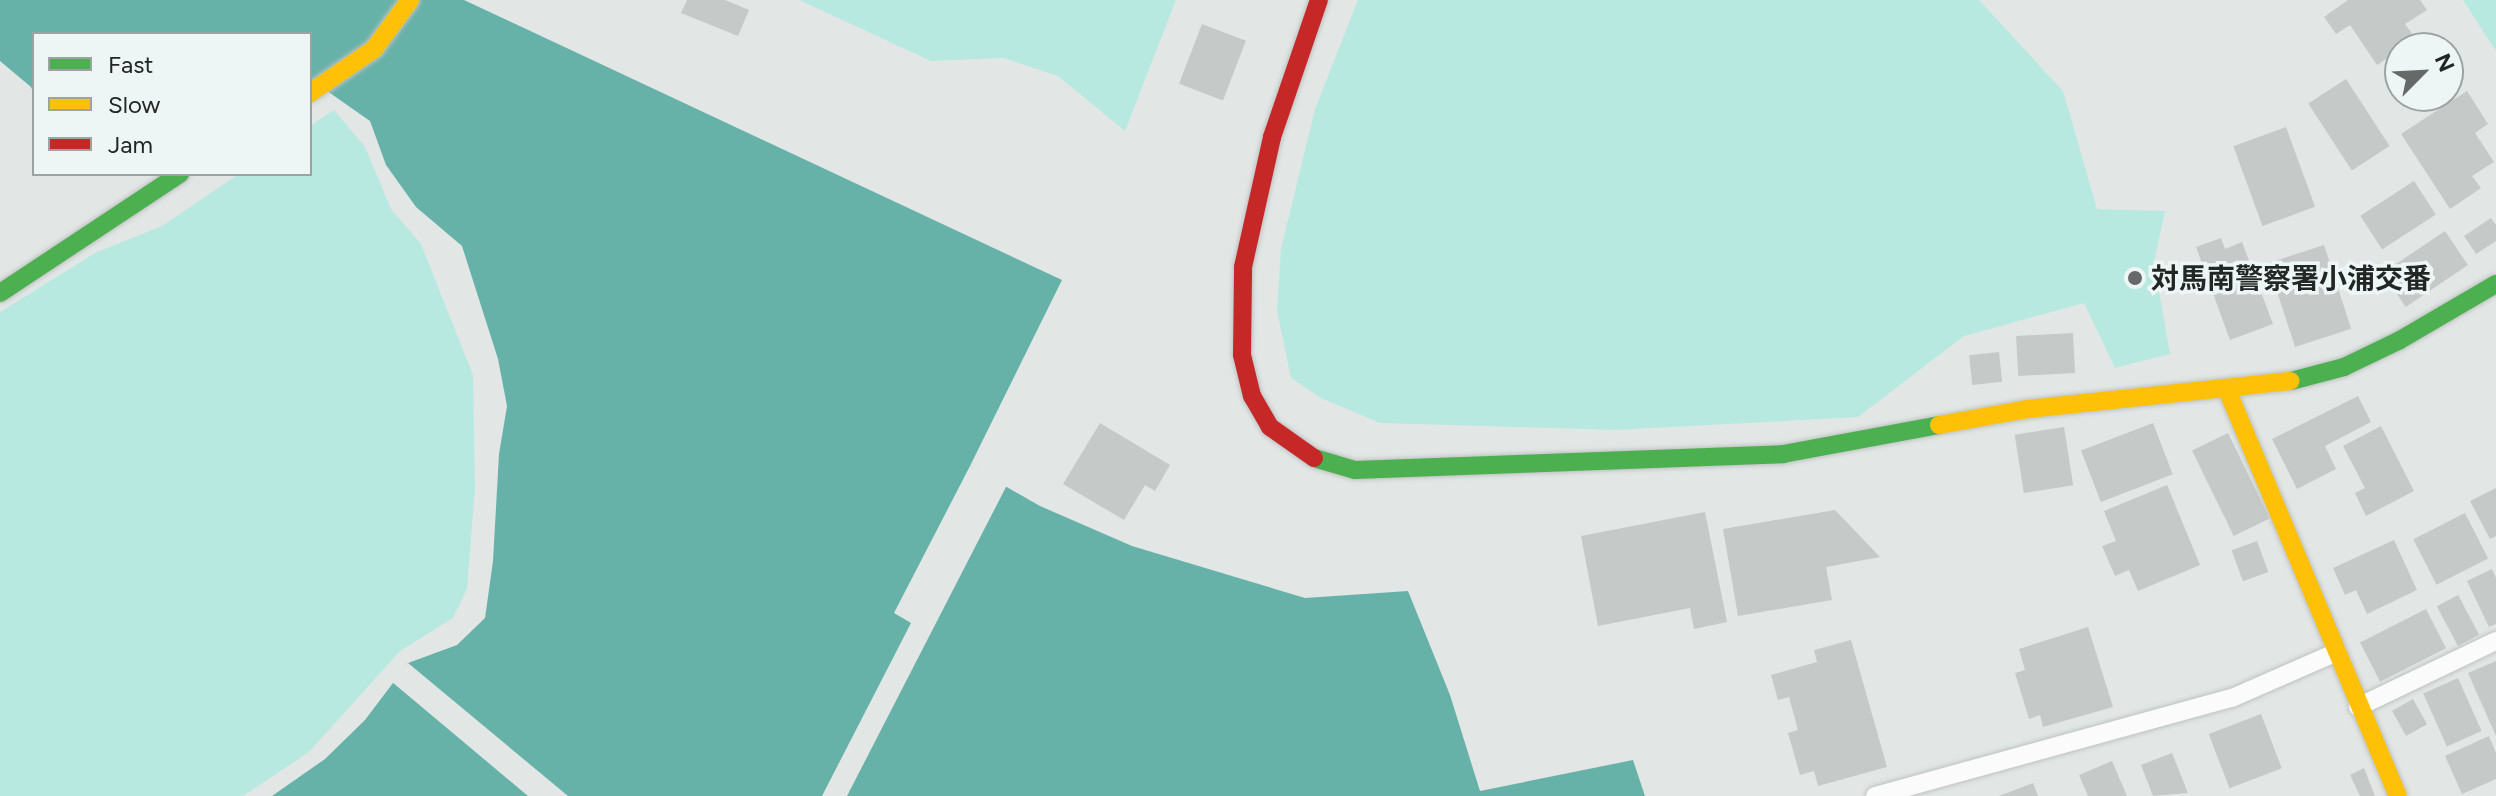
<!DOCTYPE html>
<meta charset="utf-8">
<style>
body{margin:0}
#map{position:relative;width:2496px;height:796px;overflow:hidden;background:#e2e7e6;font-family:Figtree,"Noto Sans JP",sans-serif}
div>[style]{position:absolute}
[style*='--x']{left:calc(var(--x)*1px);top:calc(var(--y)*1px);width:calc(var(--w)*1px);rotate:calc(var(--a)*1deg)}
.green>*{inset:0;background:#b7e9e0}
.water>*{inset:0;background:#67b2a8}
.pier>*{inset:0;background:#e2e7e6}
.building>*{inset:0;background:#c5c9c8;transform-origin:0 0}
.roads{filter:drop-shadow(0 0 2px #bec2c1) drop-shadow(0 0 2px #bec2c1)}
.lane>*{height:18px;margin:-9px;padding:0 9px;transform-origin:9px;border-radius:9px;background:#fbfbfb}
.fast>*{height:18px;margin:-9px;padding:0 9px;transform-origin:9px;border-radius:9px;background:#4caf50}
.slow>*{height:18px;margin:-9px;padding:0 9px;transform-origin:9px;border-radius:9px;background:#ffc107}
.jam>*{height:18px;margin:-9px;padding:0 9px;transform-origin:9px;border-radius:9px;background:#c62828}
.dots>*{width:22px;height:22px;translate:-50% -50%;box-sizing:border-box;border:4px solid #edf6f4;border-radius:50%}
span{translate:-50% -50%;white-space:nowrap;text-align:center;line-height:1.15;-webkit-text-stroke:7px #edf6f4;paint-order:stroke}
.poi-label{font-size:28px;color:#222625;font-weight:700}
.left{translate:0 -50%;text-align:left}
.legend{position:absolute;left:32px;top:32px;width:280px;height:144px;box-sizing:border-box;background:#edf6f4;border:2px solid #9ca3a1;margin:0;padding:10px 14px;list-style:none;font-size:24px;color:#222625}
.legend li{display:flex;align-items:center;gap:16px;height:40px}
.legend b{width:40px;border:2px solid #9ca3a1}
.north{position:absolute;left:2384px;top:32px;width:80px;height:80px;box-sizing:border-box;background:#edf6f4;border:2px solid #9ca3a1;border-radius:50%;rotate:66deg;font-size:22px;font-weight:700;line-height:32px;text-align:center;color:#222625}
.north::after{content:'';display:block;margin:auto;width:28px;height:36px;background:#656a69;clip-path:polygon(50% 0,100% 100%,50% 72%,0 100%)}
</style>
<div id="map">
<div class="green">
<div style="clip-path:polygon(799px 0,1176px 0,1125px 131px,1058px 76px,1004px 58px,931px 61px)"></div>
<div style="clip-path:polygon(1358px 0,1979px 0,2063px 91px,2097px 209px,2165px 211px,2154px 262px,2170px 354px,2115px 368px,2084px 303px,1964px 336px,1858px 417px,1615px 430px,1380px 423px,1321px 398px,1291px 378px,1277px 311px,1281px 249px,1315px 109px)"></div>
<div style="clip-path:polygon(2463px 0,2496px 0,2496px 51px)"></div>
<div style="clip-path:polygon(334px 110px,365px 147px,391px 209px,421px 244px,473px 375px,475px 488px,467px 589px,453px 618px,400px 651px,309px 752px,243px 796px,0 796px,0 312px,95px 253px,162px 226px,239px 174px,310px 174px,310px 126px)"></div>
</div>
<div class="water">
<div style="clip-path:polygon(0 0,464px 0,1062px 280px,970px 466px,1040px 506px,1132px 546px,1305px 598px,1408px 591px,1450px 695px,1480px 791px,1633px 760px,1645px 796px,272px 796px,325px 759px,365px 720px,408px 663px,457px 645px,485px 618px,493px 561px,499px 454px,507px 406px,498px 359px,462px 246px,416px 207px,386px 165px,370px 121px,310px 79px,310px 34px,34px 34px,34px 94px,31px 87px,0 61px)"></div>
</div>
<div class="pier">
<div style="clip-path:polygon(970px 466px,1007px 485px,847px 796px,822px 796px,911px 623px,894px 613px)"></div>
<div style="clip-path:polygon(408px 663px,568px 796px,528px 796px,392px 682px)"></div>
</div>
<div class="building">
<div style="clip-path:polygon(687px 0,725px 0,749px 10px,738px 36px,681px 13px)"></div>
<div style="clip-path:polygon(2348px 0,2420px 0,2427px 10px,2405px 24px,2416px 39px,2377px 65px,2350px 25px,2336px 34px,2324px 17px)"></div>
<div style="left:1202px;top:24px;width:47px;height:64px;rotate:21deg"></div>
<div style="left:2346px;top:79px;width:80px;height:45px;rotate:57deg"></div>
<div style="clip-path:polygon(2467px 91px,2488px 124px,2475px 133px,2494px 162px,2472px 176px,2481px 188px,2450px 209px,2401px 134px)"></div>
<div style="left:2286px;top:127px;width:85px;height:56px;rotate:70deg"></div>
<div style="left:2414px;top:181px;width:40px;height:64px;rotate:57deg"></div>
<div style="clip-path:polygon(2491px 218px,2496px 225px,2496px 241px,2476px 254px,2464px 236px)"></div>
<div style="left:2445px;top:231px;width:41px;height:75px;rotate:56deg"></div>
<div style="clip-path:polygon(2221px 238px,2225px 249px,2242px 242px,2273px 324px,2230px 340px,2196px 247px)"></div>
<div style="left:2324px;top:245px;width:88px;height:59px;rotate:72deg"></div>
<div style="left:2073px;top:333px;width:40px;height:57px;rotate:87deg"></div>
<div style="left:1999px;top:352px;width:30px;height:30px;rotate:84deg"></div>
<div style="clip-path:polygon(2358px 396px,2371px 422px,2325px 446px,2336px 469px,2297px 489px,2272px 439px)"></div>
<div style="clip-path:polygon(1100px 423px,1170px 465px,1155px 491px,1145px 485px,1124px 520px,1063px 484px)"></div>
<div style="left:2153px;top:423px;width:55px;height:77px;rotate:69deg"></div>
<div style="clip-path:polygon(2381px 426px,2414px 491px,2366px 516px,2355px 493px,2365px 488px,2343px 446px)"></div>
<div style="left:2064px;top:427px;width:59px;height:50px;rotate:81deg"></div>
<div style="left:2228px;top:433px;width:95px;height:40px;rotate:64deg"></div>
<div style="clip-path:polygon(2167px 485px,2200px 565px,2138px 591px,2129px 570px,2115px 576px,2102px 546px,2116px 541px,2104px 511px)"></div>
<div style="clip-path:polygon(2496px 488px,2496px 536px,2490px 539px,2470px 501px)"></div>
<div style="clip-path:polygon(1835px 510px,1880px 557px,1826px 567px,1832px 600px,1738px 616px,1723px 529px)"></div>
<div style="clip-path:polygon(1705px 512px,1727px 622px,1694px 629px,1690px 608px,1598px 626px,1581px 536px)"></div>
<div style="left:2465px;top:513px;width:51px;height:58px;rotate:63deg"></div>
<div style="clip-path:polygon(2394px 540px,2417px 590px,2367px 614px,2356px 590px,2345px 595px,2333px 568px)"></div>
<div style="left:2257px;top:541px;width:33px;height:27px;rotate:70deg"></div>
<div style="clip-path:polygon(2492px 569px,2496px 578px,2496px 624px,2489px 627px,2467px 581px)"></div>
<div style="left:2458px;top:595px;width:45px;height:24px;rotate:62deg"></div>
<div style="left:2426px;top:609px;width:44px;height:74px;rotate:63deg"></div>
<div style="clip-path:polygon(2088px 627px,2113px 707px,2043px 727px,2040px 715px,2029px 719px,2015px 673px,2025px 670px,2019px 649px)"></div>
<div style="clip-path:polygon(1851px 640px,1887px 767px,1818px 786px,1814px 771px,1800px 775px,1788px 733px,1798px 730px,1789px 697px,1778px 700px,1771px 675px,1817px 662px,1814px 650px)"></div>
<div style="clip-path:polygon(2496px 661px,2496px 736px,2468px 673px)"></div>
<div style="left:2458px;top:678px;width:58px;height:38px;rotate:66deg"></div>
<div style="left:2413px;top:699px;width:29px;height:24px;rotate:61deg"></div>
<div style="left:2261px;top:714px;width:58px;height:56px;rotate:69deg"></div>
<div style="clip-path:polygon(2489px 736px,2496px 753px,2496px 779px,2462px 794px,2445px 756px)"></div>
<div style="clip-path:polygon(2172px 753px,2188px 793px,2153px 796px,2141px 765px)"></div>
<div style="clip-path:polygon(2112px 761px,2127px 796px,2088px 796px,2079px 775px)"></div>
<div style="clip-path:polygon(2364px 768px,2375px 796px,2360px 796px,2350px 775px)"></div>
<div style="clip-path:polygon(2033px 783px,2038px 796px,1999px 796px)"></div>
</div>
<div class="roads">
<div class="lane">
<div style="--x:2358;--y:707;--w:153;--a:-25.6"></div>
<div style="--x:1875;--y:796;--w:370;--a:-15.4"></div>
<div style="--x:2232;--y:698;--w:115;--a:-23.7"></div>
</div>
<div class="fast">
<div style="--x:0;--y:293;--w:216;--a:-33.5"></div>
<div style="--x:2291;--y:381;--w:55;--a:-14.8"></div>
<div style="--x:2344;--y:367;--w:62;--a:-25.7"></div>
<div style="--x:2400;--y:340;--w:111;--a:-30.3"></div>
<div style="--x:1314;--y:458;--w:43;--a:16.3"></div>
<div style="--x:1355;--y:470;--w:428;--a:-2.1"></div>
<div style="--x:1783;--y:454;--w:159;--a:-10.5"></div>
</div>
<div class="slow">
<div style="--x:310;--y:93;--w:78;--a:-34.5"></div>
<div style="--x:374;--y:49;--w:61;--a:-53.7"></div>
<div style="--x:2228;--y:392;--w:438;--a:67.2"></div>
<div style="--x:1939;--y:425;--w:90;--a:-10.2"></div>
<div style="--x:2028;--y:409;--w:264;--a:-6.1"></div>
</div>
<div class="jam">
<div style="--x:1314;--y:458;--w:54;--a:-144.8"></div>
<div style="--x:1270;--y:427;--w:36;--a:-120"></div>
<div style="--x:1252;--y:396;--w:42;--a:-103.7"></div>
<div style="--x:1242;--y:355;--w:88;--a:-89.3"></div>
<div style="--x:1243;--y:267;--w:133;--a:-77.4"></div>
<div style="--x:1272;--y:137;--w:145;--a:-71.1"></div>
</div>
</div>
<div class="dots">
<div style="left:2135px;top:278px;background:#656a69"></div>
</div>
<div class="poi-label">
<span class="left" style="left:2151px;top:278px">対馬南警察署小浦交番</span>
</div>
<ul class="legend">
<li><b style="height:10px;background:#4caf50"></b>Fast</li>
<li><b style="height:10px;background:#ffc107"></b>Slow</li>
<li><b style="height:10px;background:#c62828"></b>Jam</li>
</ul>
<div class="north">N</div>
</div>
